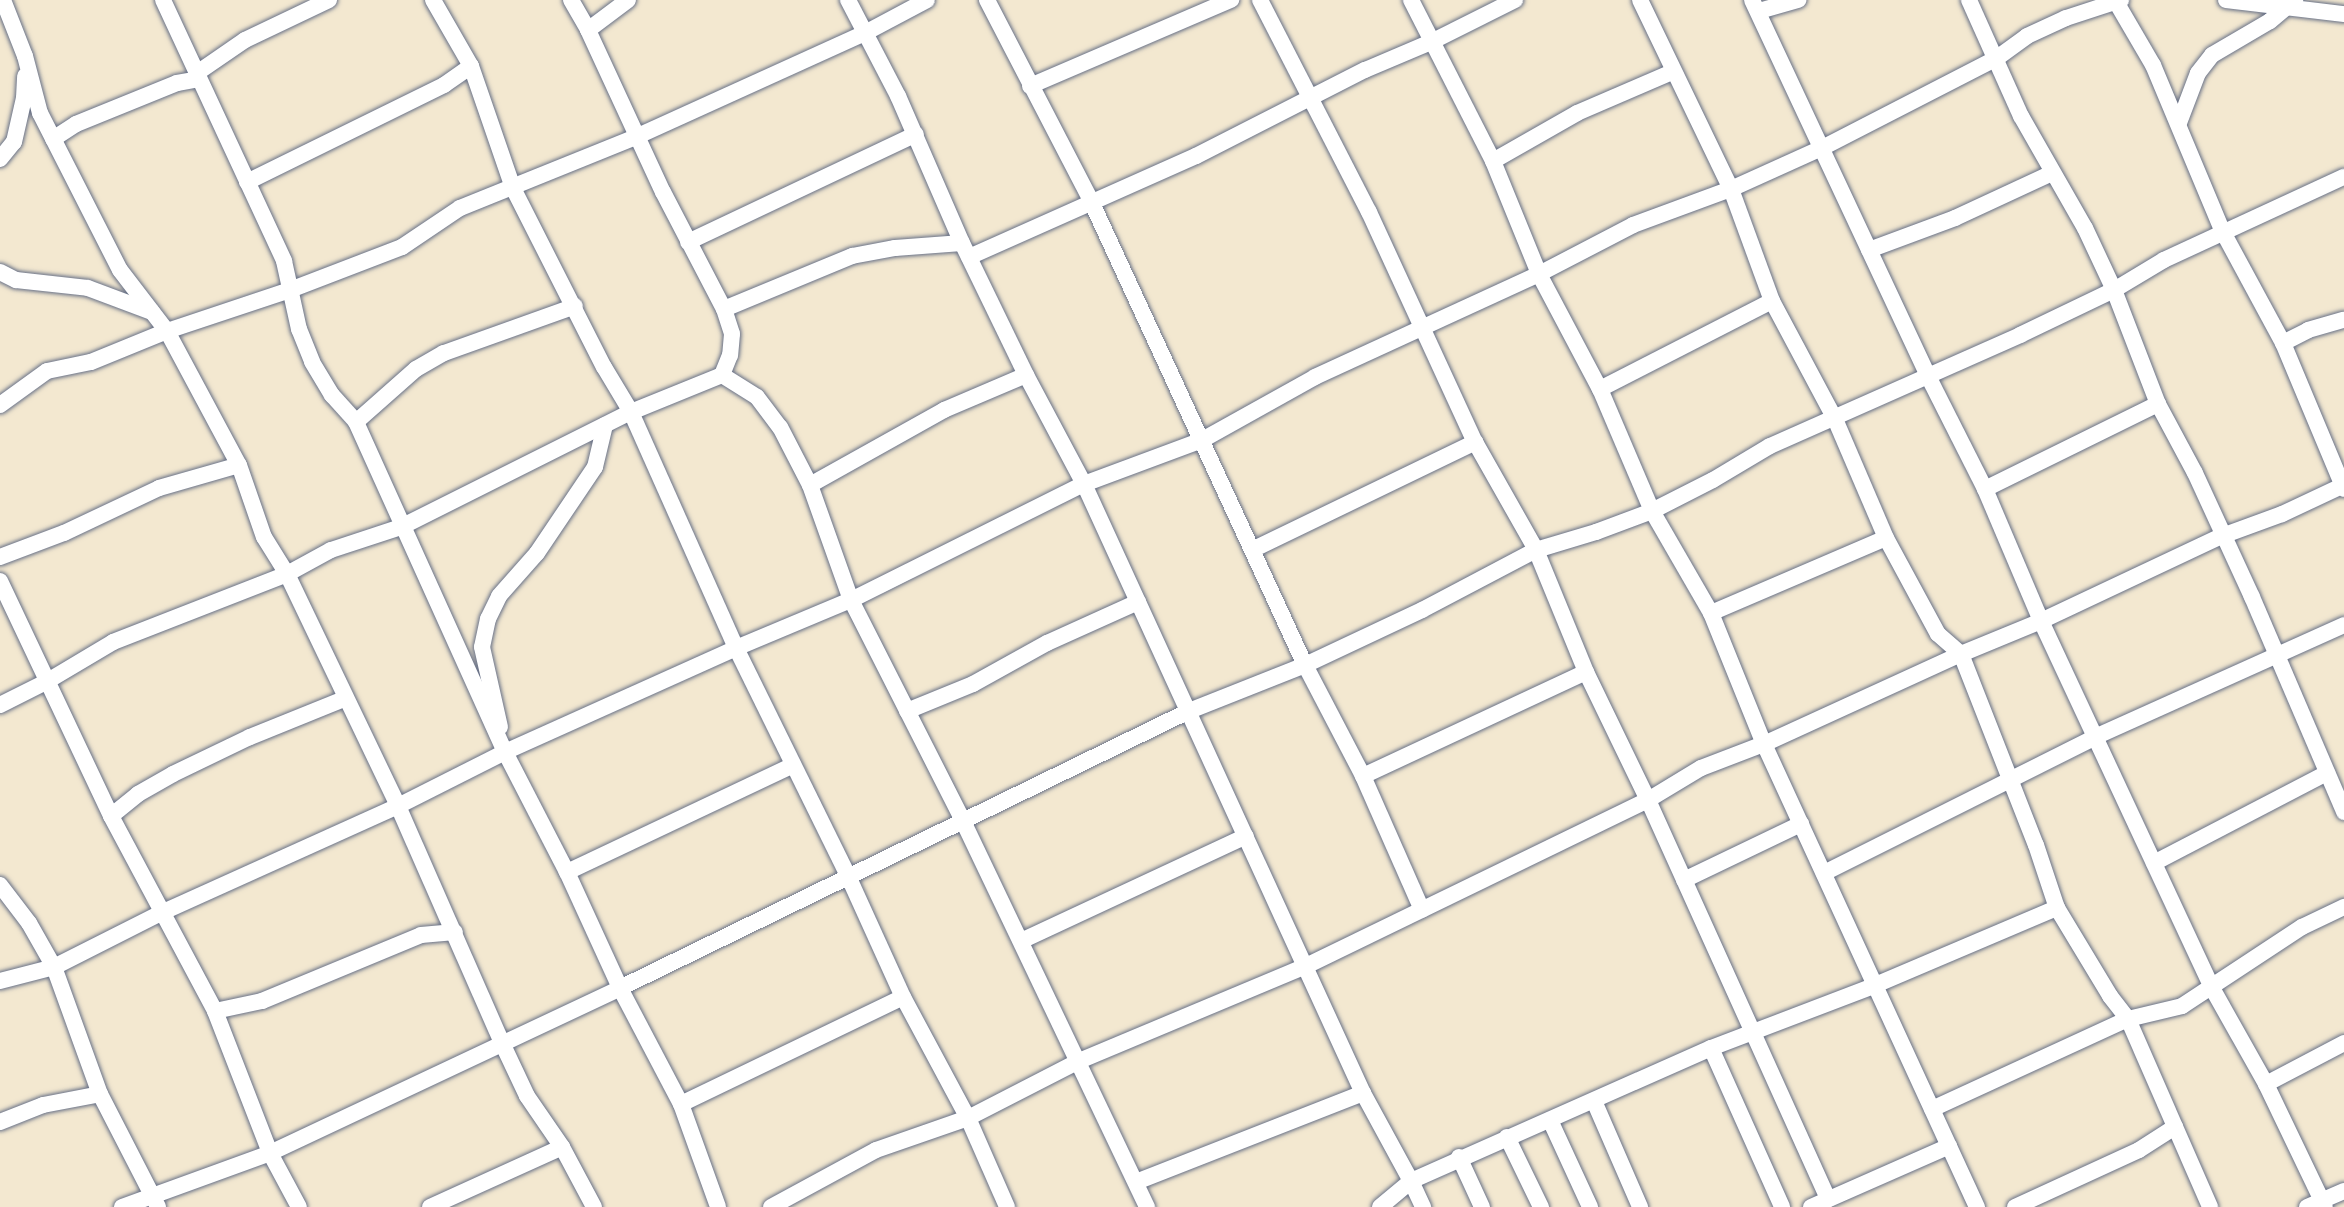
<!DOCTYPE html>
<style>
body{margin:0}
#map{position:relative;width:2344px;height:1207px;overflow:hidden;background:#f3e8d0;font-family:"Old Standard TT",serif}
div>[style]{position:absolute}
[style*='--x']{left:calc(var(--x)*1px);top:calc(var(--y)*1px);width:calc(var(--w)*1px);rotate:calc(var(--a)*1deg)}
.roads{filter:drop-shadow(0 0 2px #677086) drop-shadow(0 0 2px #677086)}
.minor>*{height:16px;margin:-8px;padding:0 8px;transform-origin:8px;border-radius:8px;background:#fff}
span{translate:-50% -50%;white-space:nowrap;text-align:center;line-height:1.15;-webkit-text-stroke:5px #fbf7ec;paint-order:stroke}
</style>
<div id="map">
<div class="roads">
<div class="minor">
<div style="--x:3;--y:0;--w:60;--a:68.6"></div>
<div style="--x:25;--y:56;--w:59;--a:75.3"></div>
<div style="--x:40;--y:113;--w:176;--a:63"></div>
<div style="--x:120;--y:270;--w:77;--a:52.4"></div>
<div style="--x:167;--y:331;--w:152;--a:61.8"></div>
<div style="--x:239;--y:465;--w:76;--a:70.9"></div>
<div style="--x:264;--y:537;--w:44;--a:58.1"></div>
<div style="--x:287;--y:574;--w:257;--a:64.4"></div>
<div style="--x:398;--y:806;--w:261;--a:66.3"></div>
<div style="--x:503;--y:1045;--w:56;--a:64.8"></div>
<div style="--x:527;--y:1096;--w:62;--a:55.5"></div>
<div style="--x:562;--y:1147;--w:68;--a:61.9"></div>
<div style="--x:163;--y:0;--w:288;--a:65.1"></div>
<div style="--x:284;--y:261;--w:70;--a:77.6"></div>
<div style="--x:299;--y:329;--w:35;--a:68"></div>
<div style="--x:312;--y:362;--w:39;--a:59"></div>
<div style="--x:332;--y:395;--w:36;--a:48"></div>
<div style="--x:356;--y:422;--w:362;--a:65.7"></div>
<div style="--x:505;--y:752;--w:135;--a:62.7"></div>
<div style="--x:567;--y:872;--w:128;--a:65.4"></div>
<div style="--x:620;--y:988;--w:131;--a:62.3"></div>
<div style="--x:681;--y:1104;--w:109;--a:70.2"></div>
<div style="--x:433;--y:0;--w:76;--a:60.1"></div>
<div style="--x:471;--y:66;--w:129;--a:71"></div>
<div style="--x:513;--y:188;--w:201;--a:63.1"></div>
<div style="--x:604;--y:367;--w:52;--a:59"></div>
<div style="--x:631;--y:412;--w:258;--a:66"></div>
<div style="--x:736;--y:648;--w:256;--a:63.8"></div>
<div style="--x:849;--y:878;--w:131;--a:65.6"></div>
<div style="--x:903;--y:997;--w:137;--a:61.8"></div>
<div style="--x:968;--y:1118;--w:97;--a:66.3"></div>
<div style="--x:571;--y:0;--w:34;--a:60"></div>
<div style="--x:588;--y:30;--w:179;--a:65.2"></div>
<div style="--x:663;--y:192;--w:132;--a:62.5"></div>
<div style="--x:724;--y:309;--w:26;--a:72"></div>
<div style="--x:732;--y:334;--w:21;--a:95"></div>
<div style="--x:730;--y:355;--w:22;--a:112"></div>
<div style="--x:722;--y:375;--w:41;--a:32.2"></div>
<div style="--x:757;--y:397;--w:38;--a:53"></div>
<div style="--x:780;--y:427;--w:65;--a:62.7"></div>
<div style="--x:810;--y:485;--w:122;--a:70.4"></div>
<div style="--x:851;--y:600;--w:246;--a:63.1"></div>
<div style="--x:962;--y:819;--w:430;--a:64.5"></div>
<div style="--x:848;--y:0;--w:108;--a:62.5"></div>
<div style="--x:898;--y:96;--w:160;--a:66.5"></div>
<div style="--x:962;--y:243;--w:147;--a:64.1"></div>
<div style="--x:1026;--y:375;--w:123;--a:62"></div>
<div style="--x:1084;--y:484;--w:670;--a:65.39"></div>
<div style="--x:1363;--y:1093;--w:100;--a:61.4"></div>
<div style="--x:1411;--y:1181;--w:328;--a:-23.9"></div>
<div style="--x:1711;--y:1048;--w:173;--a:-20.9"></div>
<div style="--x:1873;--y:986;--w:200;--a:-23"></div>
<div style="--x:987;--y:0;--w:226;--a:62.6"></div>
<div style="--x:1091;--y:201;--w:511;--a:65.24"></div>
<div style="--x:1305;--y:665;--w:125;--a:62.4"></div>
<div style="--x:1363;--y:776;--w:146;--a:66.2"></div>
<div style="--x:1260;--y:0;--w:238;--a:62.8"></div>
<div style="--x:1369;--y:212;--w:253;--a:65.3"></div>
<div style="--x:1475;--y:442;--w:124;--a:60.5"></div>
<div style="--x:1536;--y:550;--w:132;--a:67.7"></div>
<div style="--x:1586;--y:672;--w:142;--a:64.2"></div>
<div style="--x:1648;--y:800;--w:438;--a:65.7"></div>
<div style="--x:1411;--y:0;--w:181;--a:63"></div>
<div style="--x:1493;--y:161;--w:122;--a:67.8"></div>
<div style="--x:1539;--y:274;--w:130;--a:62.1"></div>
<div style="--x:1600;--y:389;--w:133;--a:66.9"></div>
<div style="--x:1652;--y:511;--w:118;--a:60"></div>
<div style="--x:1711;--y:613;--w:141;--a:68"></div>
<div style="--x:1764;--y:744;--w:217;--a:-24.6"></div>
<div style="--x:1961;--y:654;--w:87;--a:-22.4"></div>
<div style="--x:2041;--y:621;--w:200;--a:-25.2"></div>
<div style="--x:2222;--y:536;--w:64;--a:-20.1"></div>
<div style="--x:2282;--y:514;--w:68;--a:-25.1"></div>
<div style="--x:1640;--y:0;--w:210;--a:64.3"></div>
<div style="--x:1731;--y:189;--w:119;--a:69.9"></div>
<div style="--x:1772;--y:301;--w:134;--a:61.9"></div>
<div style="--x:1835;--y:419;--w:129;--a:66.8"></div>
<div style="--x:1886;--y:538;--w:109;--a:61.6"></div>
<div style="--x:1938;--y:634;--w:30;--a:41"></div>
<div style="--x:1961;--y:654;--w:205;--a:68.6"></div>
<div style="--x:2036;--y:845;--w:66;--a:71.6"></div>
<div style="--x:2057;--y:908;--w:103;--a:58.9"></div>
<div style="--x:2110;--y:996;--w:29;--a:52"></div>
<div style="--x:2128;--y:1019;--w:205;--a:66.4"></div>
<div style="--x:1752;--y:0;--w:413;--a:64.9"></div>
<div style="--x:1927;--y:374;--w:129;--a:63.2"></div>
<div style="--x:1985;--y:489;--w:143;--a:67"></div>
<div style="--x:2041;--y:621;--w:405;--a:65"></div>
<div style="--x:2212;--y:988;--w:110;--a:60.6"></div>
<div style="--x:2266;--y:1084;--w:136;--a:64.4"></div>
<div style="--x:1969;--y:0;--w:127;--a:65.9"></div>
<div style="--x:2021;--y:116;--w:129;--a:60.3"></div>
<div style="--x:2085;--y:228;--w:68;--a:64.9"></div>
<div style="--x:2114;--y:290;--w:122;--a:68.9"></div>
<div style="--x:2158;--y:404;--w:78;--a:61.8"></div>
<div style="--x:2195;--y:473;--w:136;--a:65.3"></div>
<div style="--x:2252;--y:597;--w:234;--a:66.8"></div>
<div style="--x:2115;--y:0;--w:75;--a:59.7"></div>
<div style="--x:2153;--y:65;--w:181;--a:67.3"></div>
<div style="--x:2223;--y:232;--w:126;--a:61.6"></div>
<div style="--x:2283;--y:343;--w:158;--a:67.3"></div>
<div style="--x:2226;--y:0;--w:119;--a:6.8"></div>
<div style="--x:1759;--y:11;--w:41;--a:-15.8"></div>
<div style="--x:588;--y:30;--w:50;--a:-36.9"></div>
<div style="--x:197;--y:73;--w:58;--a:-34.5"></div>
<div style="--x:245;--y:40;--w:93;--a:-25.5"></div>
<div style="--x:1030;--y:86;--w:219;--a:-23.2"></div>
<div style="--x:2179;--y:123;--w:53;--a:-69.2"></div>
<div style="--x:2198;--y:73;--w:23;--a:-52"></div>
<div style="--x:2212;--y:55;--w:67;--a:-30.4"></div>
<div style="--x:2270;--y:21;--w:33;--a:-40"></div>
<div style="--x:53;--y:139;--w:27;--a:-33"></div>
<div style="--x:76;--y:124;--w:109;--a:-22.1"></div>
<div style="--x:177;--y:83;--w:22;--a:-10"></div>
<div style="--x:0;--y:159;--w:22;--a:-51"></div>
<div style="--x:14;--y:142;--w:45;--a:-77.2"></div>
<div style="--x:24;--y:98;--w:22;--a:-87"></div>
<div style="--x:1493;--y:161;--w:97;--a:-29.7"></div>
<div style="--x:1577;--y:113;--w:103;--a:-23.3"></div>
<div style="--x:247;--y:182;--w:220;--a:-26.2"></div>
<div style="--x:444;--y:85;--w:33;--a:-35"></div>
<div style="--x:688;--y:242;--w:252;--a:-25.3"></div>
<div style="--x:1869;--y:250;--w:92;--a:-20.4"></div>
<div style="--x:1955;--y:218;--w:107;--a:-24.9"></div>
<div style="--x:969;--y:257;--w:248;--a:-24"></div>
<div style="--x:1196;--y:156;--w:190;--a:-27"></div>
<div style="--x:1365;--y:70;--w:72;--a:-23"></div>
<div style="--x:1431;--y:42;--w:94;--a:-26.6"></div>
<div style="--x:0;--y:272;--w:18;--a:27"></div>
<div style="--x:16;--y:280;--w:72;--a:6.3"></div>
<div style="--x:88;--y:288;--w:68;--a:20.6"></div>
<div style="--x:724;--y:309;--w:139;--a:-22.5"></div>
<div style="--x:852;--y:256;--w:44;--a:-10.5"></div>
<div style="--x:895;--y:248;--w:67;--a:-4.3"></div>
<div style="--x:2283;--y:343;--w:28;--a:-27"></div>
<div style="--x:2308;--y:330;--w:37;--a:-16"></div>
<div style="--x:1600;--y:389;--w:193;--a:-27.1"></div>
<div style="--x:0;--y:405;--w:58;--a:-35.9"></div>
<div style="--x:47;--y:371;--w:45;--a:-11.6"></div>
<div style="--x:91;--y:362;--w:82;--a:-22.2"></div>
<div style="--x:167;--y:331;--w:130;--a:-18.4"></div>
<div style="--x:290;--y:290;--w:120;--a:-21"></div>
<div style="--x:402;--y:247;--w:70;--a:-33.9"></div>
<div style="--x:460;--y:208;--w:192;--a:-22"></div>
<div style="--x:638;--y:136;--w:249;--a:-24.4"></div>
<div style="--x:865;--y:33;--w:70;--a:-28"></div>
<div style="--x:356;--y:422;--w:80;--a:-41.5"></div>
<div style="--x:416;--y:369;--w:32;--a:-30"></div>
<div style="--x:444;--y:353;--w:139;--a:-19.7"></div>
<div style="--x:810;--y:485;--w:154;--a:-29.2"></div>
<div style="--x:944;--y:410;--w:89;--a:-23.1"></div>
<div style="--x:1985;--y:489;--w:193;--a:-26.2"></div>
<div style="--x:1254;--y:549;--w:246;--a:-25.8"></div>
<div style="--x:0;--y:557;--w:68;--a:-20.6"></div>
<div style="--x:64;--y:533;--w:105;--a:-25.3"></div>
<div style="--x:159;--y:488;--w:83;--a:-16"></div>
<div style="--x:0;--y:581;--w:260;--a:64.7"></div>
<div style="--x:111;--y:816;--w:221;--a:61.9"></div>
<div style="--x:215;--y:1011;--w:152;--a:68.8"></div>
<div style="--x:270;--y:1153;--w:61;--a:61.8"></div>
<div style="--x:1711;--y:613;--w:190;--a:-23.2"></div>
<div style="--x:0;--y:705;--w:51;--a:-26.6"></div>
<div style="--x:46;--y:682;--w:78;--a:-30.8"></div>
<div style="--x:113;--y:642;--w:187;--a:-21.3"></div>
<div style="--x:287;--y:574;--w:50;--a:-28.6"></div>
<div style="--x:331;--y:550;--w:74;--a:-18.2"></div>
<div style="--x:401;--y:527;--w:257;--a:-26.6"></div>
<div style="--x:631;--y:412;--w:98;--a:-22.1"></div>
<div style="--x:907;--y:711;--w:71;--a:-22.2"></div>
<div style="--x:973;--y:684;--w:85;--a:-29"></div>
<div style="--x:1047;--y:643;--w:100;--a:-24.3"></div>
<div style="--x:500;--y:727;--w:82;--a:-102.7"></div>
<div style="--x:482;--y:647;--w:29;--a:-78"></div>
<div style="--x:488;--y:619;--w:25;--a:-64"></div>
<div style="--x:499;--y:596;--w:57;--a:-48.5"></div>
<div style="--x:537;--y:553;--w:104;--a:-56"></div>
<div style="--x:595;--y:467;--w:43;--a:-76.6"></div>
<div style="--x:1363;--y:776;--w:246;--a:-25"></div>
<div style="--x:111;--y:816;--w:35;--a:-39"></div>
<div style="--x:138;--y:794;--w:40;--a:-29.7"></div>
<div style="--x:173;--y:774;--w:85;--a:-25.7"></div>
<div style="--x:250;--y:737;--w:101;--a:-22"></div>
<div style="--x:2154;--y:863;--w:195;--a:-27.5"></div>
<div style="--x:567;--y:872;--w:250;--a:-25.3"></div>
<div style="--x:1824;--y:873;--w:303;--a:-26.6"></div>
<div style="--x:2095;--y:737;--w:273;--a:-24.2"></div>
<div style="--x:1684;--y:880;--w:130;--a:-25.6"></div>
<div style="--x:0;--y:885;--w:48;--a:52.7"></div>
<div style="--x:29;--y:923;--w:51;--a:60.4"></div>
<div style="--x:54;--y:967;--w:135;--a:70.1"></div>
<div style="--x:100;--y:1094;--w:127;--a:62.8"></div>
<div style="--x:1021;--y:941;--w:248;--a:-25"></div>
<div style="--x:0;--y:981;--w:56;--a:-14.5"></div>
<div style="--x:54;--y:967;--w:120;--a:-26.8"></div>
<div style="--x:161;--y:913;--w:260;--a:-24.3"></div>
<div style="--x:398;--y:806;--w:120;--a:-26.8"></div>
<div style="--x:505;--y:752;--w:253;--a:-24.2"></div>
<div style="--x:736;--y:648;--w:125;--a:-22.7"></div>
<div style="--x:851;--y:600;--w:260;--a:-26.5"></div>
<div style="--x:1084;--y:484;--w:126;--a:-20.4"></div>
<div style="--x:1202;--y:440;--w:129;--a:-29.1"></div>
<div style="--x:1315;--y:377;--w:247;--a:-24.7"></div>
<div style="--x:1539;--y:274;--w:106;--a:-27.5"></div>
<div style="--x:1633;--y:225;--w:104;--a:-20.2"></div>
<div style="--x:1731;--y:189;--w:100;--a:-24.3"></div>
<div style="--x:1822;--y:148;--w:197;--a:-27.2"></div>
<div style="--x:1997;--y:58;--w:37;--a:-36"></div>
<div style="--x:2027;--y:36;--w:43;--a:-24.8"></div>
<div style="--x:2066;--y:18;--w:58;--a:-18.1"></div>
<div style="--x:215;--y:1011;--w:48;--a:-12"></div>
<div style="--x:262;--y:1001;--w:172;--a:-22.5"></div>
<div style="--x:421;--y:935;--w:34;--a:-5"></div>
<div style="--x:1711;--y:1048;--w:174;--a:65.9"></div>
<div style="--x:2266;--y:1084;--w:88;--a:-27.7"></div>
<div style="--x:1594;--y:1101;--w:116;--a:66.5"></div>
<div style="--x:681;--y:1104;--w:246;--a:-25.7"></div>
<div style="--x:1932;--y:1109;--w:216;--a:-24.7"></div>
<div style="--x:2128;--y:1019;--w:56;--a:-13.5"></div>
<div style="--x:2182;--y:1006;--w:144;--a:-33.4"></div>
<div style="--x:2302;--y:927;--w:47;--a:-25.5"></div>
<div style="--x:1550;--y:1120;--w:96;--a:65.3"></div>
<div style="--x:0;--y:1122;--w:46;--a:-21.6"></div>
<div style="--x:43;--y:1105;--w:58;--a:-10.9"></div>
<div style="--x:1507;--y:1137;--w:78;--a:64.1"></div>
<div style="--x:1459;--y:1157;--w:55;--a:65.3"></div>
<div style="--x:1136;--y:1182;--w:244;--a:-21.4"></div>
<div style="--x:122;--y:1207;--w:158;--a:-20"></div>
<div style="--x:270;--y:1153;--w:387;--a:-25.2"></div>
<div style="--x:620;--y:988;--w:633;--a:-25.96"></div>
<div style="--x:1189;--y:711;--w:125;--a:-21.6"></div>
<div style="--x:1305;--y:665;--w:129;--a:-25.2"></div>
<div style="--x:1422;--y:610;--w:129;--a:-27.8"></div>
<div style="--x:1536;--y:550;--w:63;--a:-16.7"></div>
<div style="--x:1596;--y:532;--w:60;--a:-20.6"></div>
<div style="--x:1652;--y:511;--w:68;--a:-26.9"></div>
<div style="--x:1713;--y:480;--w:66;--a:-30.8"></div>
<div style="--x:1770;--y:446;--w:274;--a:-23.9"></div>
<div style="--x:2020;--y:335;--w:104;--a:-25.6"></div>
<div style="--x:2114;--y:290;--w:58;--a:-31"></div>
<div style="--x:2164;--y:260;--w:198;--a:-24.8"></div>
<div style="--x:430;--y:1207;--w:145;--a:-24.4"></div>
<div style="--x:771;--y:1207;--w:119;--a:-28.5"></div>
<div style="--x:876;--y:1150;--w:97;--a:-19.2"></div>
<div style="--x:968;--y:1118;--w:125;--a:-27.2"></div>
<div style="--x:1079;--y:1061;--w:246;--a:-22.7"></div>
<div style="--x:1306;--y:966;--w:380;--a:-25.9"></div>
<div style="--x:1648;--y:800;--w:62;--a:-31.1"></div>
<div style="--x:1701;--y:768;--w:67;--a:-20.9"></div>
<div style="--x:1764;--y:744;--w:510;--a:65.3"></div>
<div style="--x:1380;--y:1207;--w:40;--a:-40"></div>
<div style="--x:1411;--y:1181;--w:29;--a:65"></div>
<div style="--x:1811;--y:1207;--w:151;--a:-23.8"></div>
<div style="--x:2015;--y:1207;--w:136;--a:-24.7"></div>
<div style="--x:2139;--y:1150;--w:43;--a:-32.6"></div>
<div style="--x:2307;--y:1207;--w:40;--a:-23.4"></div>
</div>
</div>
</div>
